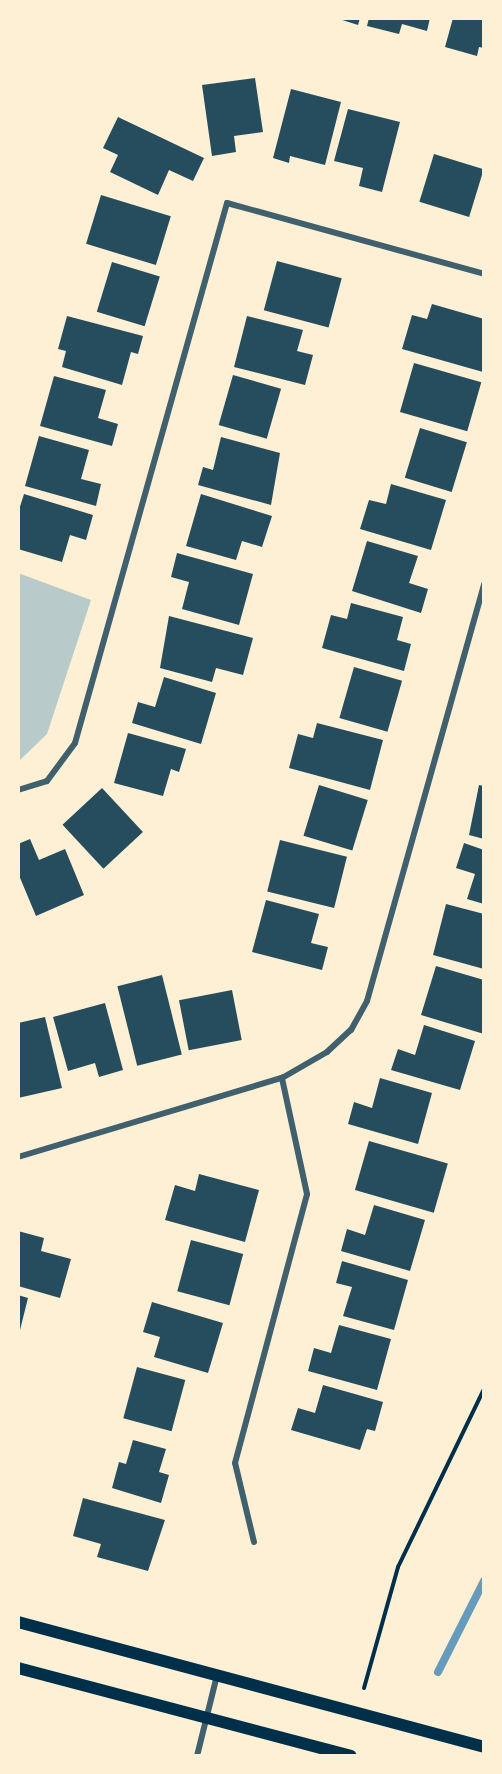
<!DOCTYPE html>
<style>
body{margin:0}
#map{position:relative;width:502px;height:1774px;overflow:hidden;background:#fdf0d5;font-family:"Exo 2",sans-serif}
div>[style]{position:absolute}
[style*='--x']{left:calc(var(--x)*1px);top:calc(var(--y)*1px);width:calc(var(--w)*1px);rotate:calc(var(--a)*1deg)}
.green>*{inset:0;background:#b9caca}
.stream>*{height:8px;margin:-4px;padding:0 4px;transform-origin:4px;border-radius:4px;background:#669bbc}
.building>*{inset:0;background:#264d5e;transform-origin:0 0}
.path>*{height:4px;margin:-2px;padding:0 2px;transform-origin:2px;border-radius:2px;background:#003049}
.minor>*{height:6px;margin:-3px;padding:0 3px;transform-origin:3px;border-radius:3px;background:#3f606c}
.secondary>*{height:12px;margin:-6px;padding:0 6px;transform-origin:6px;border-radius:6px;background:#003049}
span{translate:-50% -50%;white-space:nowrap;text-align:center;line-height:1.15;-webkit-text-stroke:6px #fdf0d5;paint-order:stroke}
.frame{position:absolute;inset:0;border:20px solid #fdf0d5;pointer-events:none}
</style>
<div id="map">
<div class="green">
<div style="clip-path:polygon(18px 573px,91px 600px,47px 734px,18px 762px)"></div>
</div>
<div class="stream">
<div style="--x:438;--y:1672;--w:102;--a:-63.2"></div>
</div>
<div class="building">
<div style="clip-path:polygon(336px 18px,360px 18px,358px 25px)"></div>
<div style="clip-path:polygon(369px 18px,430px 18px,427px 31px,402px 24px,399px 34px,367px 26px)"></div>
<div style="clip-path:polygon(453px 18px,484px 18px,484px 48px,479px 47px,477px 56px,445px 47px)"></div>
<div style="clip-path:polygon(255px 78px,263px 132px,234px 136px,236px 152px,212px 156px,202px 85px)"></div>
<div style="clip-path:polygon(291px 89px,341px 102px,325px 165px,290px 156px,289px 163px,273px 158px)"></div>
<div style="clip-path:polygon(348px 109px,400px 122px,382px 192px,359px 186px,363px 168px,334px 161px)"></div>
<div style="clip-path:polygon(118px 117px,204px 158px,193px 181px,169px 170px,158px 195px,110px 172px,118px 155px,103px 148px)"></div>
<div style="left:434px;top:154px;width:52px;height:50px;rotate:17deg"></div>
<div style="left:101px;top:195px;width:73px;height:51px;rotate:17deg"></div>
<div style="left:277px;top:261px;width:67px;height:51px;rotate:15deg"></div>
<div style="left:112px;top:262px;width:50px;height:52px;rotate:17deg"></div>
<div style="clip-path:polygon(432px 304px,484px 319px,483px 372px,402px 349px,412px 315px,427px 319px)"></div>
<div style="clip-path:polygon(67px 316px,143px 336px,138px 354px,131px 352px,122px 385px,62px 367px,66px 351px,58px 349px)"></div>
<div style="clip-path:polygon(247px 316px,303px 330px,297px 351px,313px 355px,305px 385px,234px 367px)"></div>
<div style="left:414px;top:363px;width:70px;height:51px;rotate:16deg"></div>
<div style="left:233px;top:375px;width:50px;height:52px;rotate:16deg"></div>
<div style="clip-path:polygon(54px 376px,106px 390px,98px 418px,118px 424px,112px 446px,40px 426px)"></div>
<div style="left:420px;top:428px;width:49px;height:52px;rotate:17deg"></div>
<div style="clip-path:polygon(39px 436px,89px 450px,81px 479px,101px 484px,96px 506px,25px 486px)"></div>
<div style="clip-path:polygon(221px 437px,280px 453px,271px 505px,198px 485px,203px 467px,213px 470px)"></div>
<div style="clip-path:polygon(391px 484px,446px 500px,431px 550px,360px 529px,369px 500px,386px 504px)"></div>
<div style="clip-path:polygon(24px 494px,93px 515px,86px 540px,70px 535px,62px 562px,18px 549px,18px 513px)"></div>
<div style="clip-path:polygon(201px 494px,272px 516px,262px 547px,242px 541px,236px 560px,186px 546px)"></div>
<div style="clip-path:polygon(367px 541px,418px 556px,409px 583px,428px 589px,421px 613px,352px 591px)"></div>
<div style="clip-path:polygon(177px 553px,253px 574px,239px 625px,182px 609px,189px 582px,171px 577px)"></div>
<div style="clip-path:polygon(351px 603px,403px 617px,397px 640px,411px 644px,404px 671px,322px 648px,331px 615px,347px 619px)"></div>
<div style="clip-path:polygon(169px 616px,253px 638px,243px 675px,216px 668px,212px 682px,160px 668px)"></div>
<div style="left:354px;top:667px;width:50px;height:53px;rotate:16deg"></div>
<div style="clip-path:polygon(164px 677px,216px 693px,201px 744px,132px 723px,138px 702px,155px 707px)"></div>
<div style="clip-path:polygon(317px 723px,383px 740px,370px 790px,289px 768px,298px 734px,313px 738px)"></div>
<div style="clip-path:polygon(128px 733px,186px 749px,179px 772px,171px 769px,163px 796px,114px 783px)"></div>
<div style="left:319px;top:785px;width:51px;height:53px;rotate:17deg"></div>
<div style="clip-path:polygon(479px 785px,484px 786px,484px 839px,469px 835px)"></div>
<div style="left:102px;top:788px;width:60px;height:54px;rotate:47deg"></div>
<div style="clip-path:polygon(30px 839px,39px 860px,65px 849px,84px 895px,36px 916px,18px 873px,18px 844px)"></div>
<div style="left:280px;top:840px;width:69px;height:53px;rotate:14deg"></div>
<div style="clip-path:polygon(464px 843px,484px 850px,484px 904px,467px 899px,475px 874px,456px 868px)"></div>
<div style="clip-path:polygon(266px 900px,319px 914px,311px 943px,328px 947px,322px 970px,252px 952px)"></div>
<div style="clip-path:polygon(446px 904px,484px 914px,484px 969px,433px 955px)"></div>
<div style="clip-path:polygon(436px 966px,484px 980px,484px 1034px,421px 1015px)"></div>
<div style="left:162px;top:975px;width:82px;height:46px;rotate:76deg"></div>
<div style="left:232px;top:990px;width:51px;height:54px;rotate:79deg"></div>
<div style="clip-path:polygon(105px 1003px,123px 1070px,99px 1077px,95px 1063px,68px 1071px,53px 1017px)"></div>
<div style="clip-path:polygon(45px 1017px,62px 1088px,18px 1098px,18px 1023px)"></div>
<div style="clip-path:polygon(424px 1025px,475px 1041px,460px 1090px,391px 1070px,398px 1049px,415px 1055px)"></div>
<div style="clip-path:polygon(380px 1078px,432px 1093px,418px 1144px,348px 1124px,354px 1102px,372px 1108px)"></div>
<div style="left:369px;top:1141px;width:82px;height:51px;rotate:16deg"></div>
<div style="clip-path:polygon(199px 1174px,259px 1190px,245px 1242px,165px 1220px,175px 1185px,195px 1191px)"></div>
<div style="clip-path:polygon(374px 1205px,425px 1220px,410px 1271px,341px 1251px,347px 1229px,365px 1235px)"></div>
<div style="clip-path:polygon(18px 1231px,44px 1238px,41px 1251px,71px 1259px,60px 1298px,18px 1286px)"></div>
<div style="left:191px;top:1240px;width:54px;height:53px;rotate:15deg"></div>
<div style="clip-path:polygon(342px 1261px,408px 1280px,394px 1330px,343px 1316px,352px 1287px,336px 1283px)"></div>
<div style="clip-path:polygon(18px 1295px,28px 1298px,19px 1334px,18px 1334px)"></div>
<div style="clip-path:polygon(152px 1302px,223px 1323px,208px 1373px,154px 1357px,160px 1337px,143px 1332px)"></div>
<div style="clip-path:polygon(339px 1325px,391px 1339px,377px 1390px,308px 1371px,314px 1348px,331px 1353px)"></div>
<div style="left:137px;top:1367px;width:50px;height:53px;rotate:15deg"></div>
<div style="clip-path:polygon(323px 1385px,383px 1402px,375px 1431px,367px 1429px,360px 1450px,291px 1430px,298px 1408px,315px 1413px)"></div>
<div style="clip-path:polygon(133px 1440px,166px 1449px,159px 1472px,169px 1475px,161px 1503px,112px 1488px,119px 1462px,126px 1464px)"></div>
<div style="clip-path:polygon(83px 1498px,165px 1520px,148px 1571px,97px 1557px,101px 1544px,73px 1536px)"></div>
</div>
<div class="path">
<div style="--x:364;--y:1688;--w:126;--a:-74.3"></div>
<div style="--x:398;--y:1567;--w:198;--a:-64.2"></div>
</div>
<div class="minor">
<div style="--x:18;--y:790;--w:30;--a:-17"></div>
<div style="--x:47;--y:781;--w:47;--a:-53.6"></div>
<div style="--x:75;--y:743;--w:561;--a:-74.28"></div>
<div style="--x:227;--y:203;--w:267;--a:15.4"></div>
<div style="--x:18;--y:1157;--w:276;--a:-16.7"></div>
<div style="--x:282;--y:1078;--w:52;--a:-30"></div>
<div style="--x:327;--y:1052;--w:33;--a:-43"></div>
<div style="--x:351;--y:1030;--w:33;--a:-61"></div>
<div style="--x:367;--y:1001;--w:433;--a:-74.3"></div>
<div style="--x:254;--y:1542;--w:81;--a:-103.5"></div>
<div style="--x:235;--y:1463;--w:278;--a:-75"></div>
<div style="--x:307;--y:1194;--w:119;--a:-102.2"></div>
<div style="--x:197;--y:1756;--w:83;--a:-76.1"></div>
</div>
<div class="secondary">
<div style="--x:18;--y:1622;--w:482;--a:15"></div>
<div style="--x:18;--y:1668;--w:344;--a:14.8"></div>
</div>
<div class="frame"></div>
</div>
